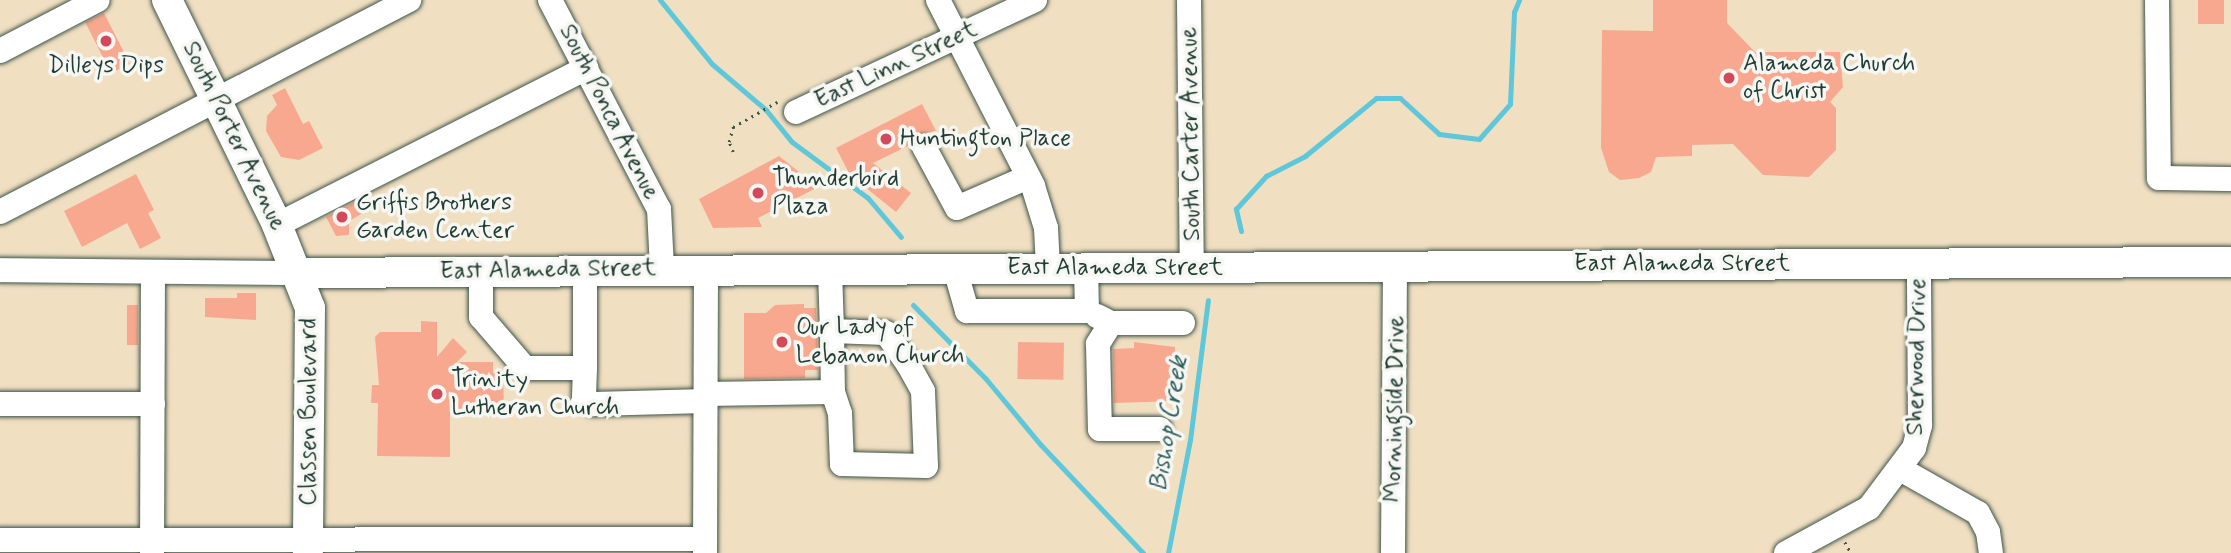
<!DOCTYPE html>
<style>
body{margin:0}
#map{position:relative;width:2231px;height:553px;overflow:hidden;background:#f1dfc2;font-family:Mynerve,sans-serif}
div>[style]{position:absolute}
[style*='--x']{left:calc(var(--x)*1px);top:calc(var(--y)*1px);width:calc(var(--w)*1px);rotate:calc(var(--a)*1deg)}
.stream>*{height:5px;margin:-2.5px;padding:0 2.5px;transform-origin:2.5px;border-radius:2.5px;background:#5ec7da}
.building>*{inset:0;background:#f8a88e;transform-origin:0 0}
.path>*{height:2.5px;margin-top:-1.25px;transform-origin:0;background:repeating-linear-gradient(90deg,#3e5549 0 2px,transparent 0 7px)}
.roads{filter:drop-shadow(0 0 2px #3e5549) drop-shadow(0 0 2px #3e5549)}
.minor>*{height:24px;margin:-12px;padding:0 12px;transform-origin:12px;border-radius:12px;background:#fff}
.major>*{height:30px;margin:-15px;padding:0 15px;transform-origin:15px;border-radius:15px;background:#fff}
.dots>*{width:19px;height:19px;translate:-50% -50%;box-sizing:border-box;border:4px solid #f6f6f2;border-radius:50%}
span{translate:-50% -50%;white-space:nowrap;text-align:center;line-height:1.15;-webkit-text-stroke:7px #f6f6f2;paint-order:stroke}
.poi-label{font-size:24px;color:#1f3d34}
.left{translate:0 -50%;text-align:left}
.street-label{font-size:24px;color:#1f3d34}
.water-label{font-size:26px;color:#2f605e;font-style:italic}
</style>
<div id="map">
<div class="stream">
<div style="--x:660;--y:0;--w:82;--a:50.9"></div>
<div style="--x:712;--y:64;--w:71;--a:40.4"></div>
<div style="--x:766;--y:110;--w:41;--a:50.9"></div>
<div style="--x:792;--y:142;--w:94;--a:36.4"></div>
<div style="--x:868;--y:198;--w:51;--a:49.8"></div>
<div style="--x:1241;--y:231;--w:23;--a:-103"></div>
<div style="--x:1236;--y:209;--w:45;--a:-47.7"></div>
<div style="--x:1266;--y:176;--w:44;--a:-27.1"></div>
<div style="--x:1305;--y:156;--w:92;--a:-39.2"></div>
<div style="--x:1376;--y:98;--w:24;--a:0"></div>
<div style="--x:1400;--y:98;--w:53;--a:42.7"></div>
<div style="--x:1439;--y:134;--w:40;--a:7.1"></div>
<div style="--x:1479;--y:139;--w:47;--a:-48.5"></div>
<div style="--x:1510;--y:104;--w:92;--a:-87.5"></div>
<div style="--x:1514;--y:12;--w:13;--a:-67"></div>
<div style="--x:913;--y:305;--w:104;--a:45.4"></div>
<div style="--x:986;--y:379;--w:85;--a:50.3"></div>
<div style="--x:1040;--y:444;--w:150;--a:46.6"></div>
<div style="--x:1168;--y:553;--w:115;--a:-79"></div>
<div style="--x:1190;--y:440;--w:141;--a:-82.7"></div>
</div>
<div class="building">
<div style="clip-path:polygon(1653px 0,1727px 0,1727px 23px,1755px 52px,1840px 52px,1843px 87px,1830px 102px,1836px 108px,1836px 150px,1809px 177px,1763px 175px,1733px 144px,1692px 145px,1692px 156px,1656px 157px,1651px 172px,1639px 178px,1620px 180px,1609px 172px,1601px 148px,1602px 30px,1653px 31px)"></div>
<div style="left:2198px;top:0;width:26px;height:24px"></div>
<div style="left:104px;top:13px;width:57px;height:21px;rotate:63deg"></div>
<div style="clip-path:polygon(285px 88px,303px 124px,309px 121px,323px 148px,299px 160px,281px 157px,266px 131px,267px 116px,277px 105px,272px 95px)"></div>
<div style="clip-path:polygon(922px 104px,936px 131px,918px 134px,910px 145px,873px 163px,911px 193px,896px 212px,850px 175px,836px 148px)"></div>
<div style="clip-path:polygon(779px 156px,818px 187px,758px 218px,762px 227px,713px 228px,699px 199px)"></div>
<div style="clip-path:polygon(136px 174px,154px 210px,148px 213px,161px 238px,140px 249px,127px 223px,82px 247px,64px 211px)"></div>
<div style="clip-path:polygon(363px 198px,370px 209px,349px 221px,349px 235px,336px 236px,326px 217px)"></div>
<div style="clip-path:polygon(237px 293px,256px 293px,256px 320px,205px 317px,205px 298px,237px 298px)"></div>
<div style="clip-path:polygon(804px 304px,804px 308px,816px 308px,818px 370px,805px 370px,805px 378px,744px 379px,744px 313px,766px 313px,775px 305px)"></div>
<div style="left:127px;top:305px;width:11px;height:40px"></div>
<div style="clip-path:polygon(421px 321px,437px 322px,437px 357px,453px 338px,467px 352px,457px 362px,493px 362px,493px 373px,503px 372px,504px 409px,450px 409px,450px 457px,377px 456px,378px 403px,371px 403px,372px 385px,379px 385px,375px 337px,380px 332px,421px 332px)"></div>
<div style="left:1018px;top:342px;width:46px;height:37px;rotate:1deg"></div>
<div style="clip-path:polygon(1134px 342px,1175px 347px,1177px 401px,1114px 403px,1113px 349px,1134px 348px)"></div>
</div>
<div class="path">
<div style="--x:733;--y:152;--w:11;--a:-112"></div>
<div style="--x:729;--y:142;--w:16;--a:-75"></div>
<div style="--x:733;--y:127;--w:51;--a:-29.6"></div>
<div style="--x:1845;--y:542;--w:13;--a:61"></div>
</div>
<div class="roads">
<div class="minor">
<div style="--x:550;--y:0;--w:236;--a:62.5"></div>
<div style="--x:659;--y:209;--w:59;--a:87.1"></div>
<div style="--x:938;--y:0;--w:209;--a:62.9"></div>
<div style="--x:1033;--y:186;--w:44;--a:72.8"></div>
<div style="--x:1046;--y:228;--w:40;--a:87.1"></div>
<div style="--x:1189;--y:0;--w:268;--a:89.4"></div>
<div style="--x:2157;--y:0;--w:178;--a:89.4"></div>
<div style="--x:2159;--y:178;--w:72;--a:0.8"></div>
<div style="--x:0;--y:51;--w:110;--a:-27.5"></div>
<div style="--x:796;--y:112;--w:264;--a:-25.1"></div>
<div style="--x:924;--y:147;--w:69;--a:61.6"></div>
<div style="--x:957;--y:208;--w:77;--a:-23.6"></div>
<div style="--x:0;--y:212;--w:461;--a:-27.4"></div>
<div style="--x:277;--y:225;--w:347;--a:-26.9"></div>
<div style="--x:830;--y:269;--w:62;--a:88.2"></div>
<div style="--x:832;--y:331;--w:61;--a:89.1"></div>
<div style="--x:833;--y:392;--w:22;--a:72"></div>
<div style="--x:840;--y:413;--w:51;--a:87.8"></div>
<div style="--x:842;--y:464;--w:84;--a:1.4"></div>
<div style="--x:926;--y:466;--w:75;--a:-92.3"></div>
<div style="--x:923;--y:391;--w:31;--a:-119"></div>
<div style="--x:908;--y:364;--w:38;--a:-125"></div>
<div style="--x:886;--y:333;--w:54;--a:-177.9"></div>
<div style="--x:955;--y:269;--w:44;--a:74.1"></div>
<div style="--x:967;--y:311;--w:120;--a:0"></div>
<div style="--x:1087;--y:311;--w:43;--a:-91.3"></div>
<div style="--x:0;--y:270;--w:300;--a:0.6"></div>
<div style="--x:481;--y:271;--w:46;--a:90"></div>
<div style="--x:481;--y:317;--w:67;--a:49.2"></div>
<div style="--x:525;--y:368;--w:60;--a:0"></div>
<div style="--x:585;--y:368;--w:98;--a:-90"></div>
<div style="--x:1097;--y:316;--w:16;--a:27"></div>
<div style="--x:1111;--y:323;--w:72;--a:0"></div>
<div style="--x:1111;--y:323;--w:25;--a:122"></div>
<div style="--x:1098;--y:344;--w:85;--a:88.7"></div>
<div style="--x:1100;--y:429;--w:60;--a:0"></div>
<div style="--x:585;--y:368;--w:30;--a:92"></div>
<div style="--x:584;--y:398;--w:11;--a:34"></div>
<div style="--x:593;--y:404;--w:113;--a:-1.5"></div>
<div style="--x:706;--y:394;--w:127;--a:-0.9"></div>
<div style="--x:0;--y:404;--w:153;--a:0"></div>
<div style="--x:1902;--y:470;--w:87;--a:29.5"></div>
<div style="--x:1978;--y:513;--w:21;--a:62"></div>
<div style="--x:1988;--y:532;--w:21;--a:82"></div>
<div style="--x:0;--y:540;--w:705;--a:-0.08"></div>
<div style="--x:152;--y:553;--w:280;--a:-89.8"></div>
<div style="--x:705;--y:553;--w:284;--a:-89.8"></div>
<div style="--x:1393;--y:553;--w:288;--a:-89.6"></div>
<div style="--x:1786;--y:553;--w:94;--a:-28.5"></div>
<div style="--x:1869;--y:508;--w:75;--a:-53.1"></div>
<div style="--x:1914;--y:448;--w:24;--a:-75"></div>
<div style="--x:1920;--y:425;--w:162;--a:-90.4"></div>
</div>
<div class="major">
<div style="--x:167;--y:0;--w:250;--a:63.9"></div>
<div style="--x:277;--y:225;--w:89;--a:68.3"></div>
<div style="--x:310;--y:308;--w:245;--a:90.5"></div>
<div style="--x:300;--y:273;--w:1931;--a:-0.33"></div>
</div>
</div>
<div class="dots">
<div style="left:106px;top:41px;background:#d1495b"></div>
<div style="left:1729px;top:78px;background:#d1495b"></div>
<div style="left:886px;top:139px;background:#d1495b"></div>
<div style="left:758px;top:193px;background:#d1495b"></div>
<div style="left:342px;top:217px;background:#d1495b"></div>
<div style="left:782px;top:342px;background:#d1495b"></div>
<div style="left:437px;top:394px;background:#d1495b"></div>
</div>
<div class="poi-label">
<span class="left" style="left:1743px;top:78px">Alameda Church<br>of Christ</span>
<span style="left:106px;top:66px">Dilleys Dips</span>
<span class="left" style="left:900px;top:139px">Huntington Place</span>
<span class="left" style="left:772px;top:193px">Thunderbird<br>Plaza</span>
<span class="left" style="left:356px;top:217px">Griffis Brothers<br>Garden Center</span>
<span class="left" style="left:796px;top:342px">Our Lady of<br>Lebanon Church</span>
<span class="left" style="left:451px;top:394px">Trinity<br>Lutheran Church</span>
</div>
<div class="street-label">
<span style="left:896px;top:65px;rotate:-25deg">East Linn Street</span>
<span style="left:609px;top:112px;rotate:63deg">South Ponca Avenue</span>
<span style="left:1191px;top:134px;rotate:-91deg">South Carter Avenue</span>
<span style="left:234px;top:136px;rotate:64deg">South Porter Avenue</span>
<span style="left:1682px;top:264px">East Alameda Street</span>
<span style="left:1115px;top:268px">East Alameda Street</span>
<span style="left:548px;top:270px;rotate:-1deg">East Alameda Street</span>
<span style="left:1917px;top:357px;rotate:-89deg">Sherwood Drive</span>
<span style="left:1395px;top:409px;rotate:-89deg">Morningside Drive</span>
<span style="left:309px;top:412px;rotate:-90deg">Classen Boulevard</span>
</div>
<div class="water-label">
<span style="left:1170px;top:424px;rotate:-81deg">Bishop Creek</span>
</div>
</div>
